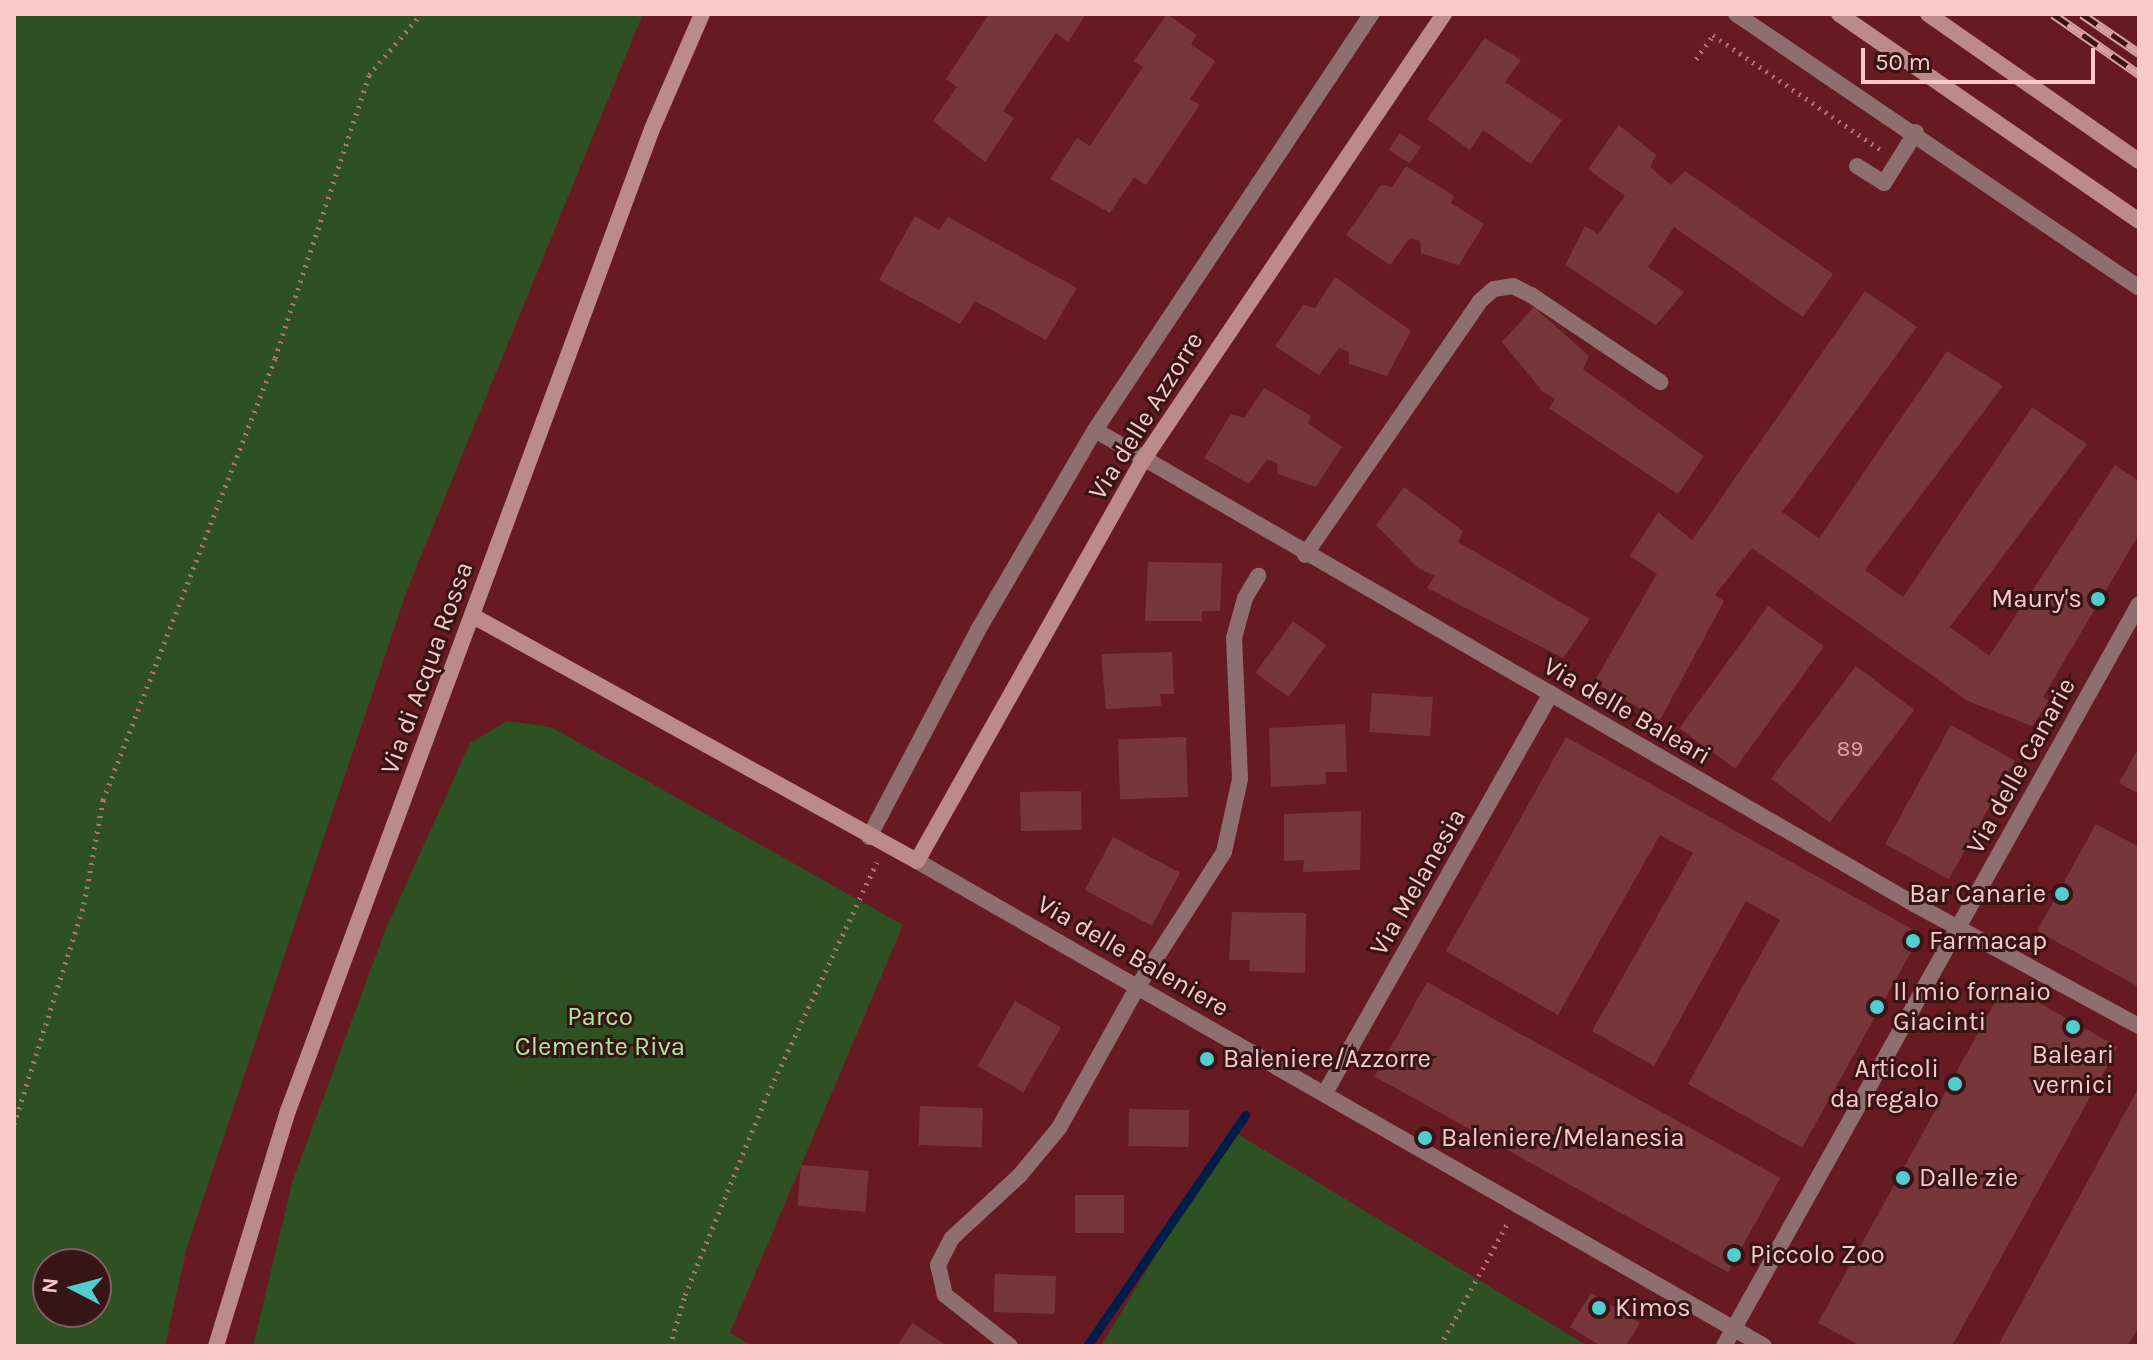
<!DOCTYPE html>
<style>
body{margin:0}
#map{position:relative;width:2153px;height:1360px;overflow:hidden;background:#671a22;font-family:Karla,sans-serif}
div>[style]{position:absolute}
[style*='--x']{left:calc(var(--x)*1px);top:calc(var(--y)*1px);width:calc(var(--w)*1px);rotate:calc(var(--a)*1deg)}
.green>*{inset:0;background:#2e5123}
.stream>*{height:9px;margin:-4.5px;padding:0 4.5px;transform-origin:4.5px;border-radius:4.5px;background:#011c48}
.building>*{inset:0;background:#77373a;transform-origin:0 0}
.path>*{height:5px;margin-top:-2.5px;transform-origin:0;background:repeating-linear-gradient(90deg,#b07276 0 2px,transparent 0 8px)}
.lane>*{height:16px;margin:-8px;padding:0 8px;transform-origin:8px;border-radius:8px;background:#8e6e6e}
.street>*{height:16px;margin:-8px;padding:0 8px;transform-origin:8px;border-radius:8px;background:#8e6e6e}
.secondary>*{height:16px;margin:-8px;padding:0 8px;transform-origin:8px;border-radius:8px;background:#bc8a8a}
.rail>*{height:9px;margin-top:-4.5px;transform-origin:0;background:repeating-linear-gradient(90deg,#371517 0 18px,#d7a0a2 0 36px);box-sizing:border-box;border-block:2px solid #d7a0a2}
.dots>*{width:22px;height:22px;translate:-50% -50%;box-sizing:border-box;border:4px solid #371517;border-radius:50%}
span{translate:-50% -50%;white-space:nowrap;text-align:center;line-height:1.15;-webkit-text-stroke:6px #371517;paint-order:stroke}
.number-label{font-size:22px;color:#d8a4a5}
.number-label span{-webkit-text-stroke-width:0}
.street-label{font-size:26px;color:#f9c9c9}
.poi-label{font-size:26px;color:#f9c9c9}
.right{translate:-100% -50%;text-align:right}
.left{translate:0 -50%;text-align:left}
.park-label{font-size:26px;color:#ace79a}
.frame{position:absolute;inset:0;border:16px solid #f9c9c9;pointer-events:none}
.north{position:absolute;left:32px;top:1248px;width:80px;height:80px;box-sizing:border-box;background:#371517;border:2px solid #855d5e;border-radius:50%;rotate:276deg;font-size:22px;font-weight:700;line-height:32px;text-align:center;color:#f9c9c9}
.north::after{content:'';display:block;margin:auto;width:28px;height:36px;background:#51ccd1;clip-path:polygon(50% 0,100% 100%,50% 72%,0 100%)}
.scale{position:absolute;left:1861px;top:48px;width:234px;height:36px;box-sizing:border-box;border:4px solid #f9c9c9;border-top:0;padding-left:10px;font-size:24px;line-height:28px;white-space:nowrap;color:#f9c9c9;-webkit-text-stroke:6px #371517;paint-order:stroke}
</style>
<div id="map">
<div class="green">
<div style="clip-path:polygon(evenodd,14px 14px,643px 14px,407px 590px,187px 1247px,165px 1346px,14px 1346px,14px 14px,48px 1264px,96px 1264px,96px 1312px,48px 1312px,48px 1264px)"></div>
<div style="clip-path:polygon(507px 721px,551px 727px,903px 925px,730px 1333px,753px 1346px,253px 1346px,293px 1180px,385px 931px,470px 743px)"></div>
<div style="clip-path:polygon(1231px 1130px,1588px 1346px,1101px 1346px)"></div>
</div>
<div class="stream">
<div style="--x:1087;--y:1346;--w:280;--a:-55.6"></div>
</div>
<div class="building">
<div style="clip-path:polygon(989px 14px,1086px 14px,1068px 42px,1056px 33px,1003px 111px,1014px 118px,985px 162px,933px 121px,957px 87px,946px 79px)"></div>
<div style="clip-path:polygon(1167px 14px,1197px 35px,1191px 44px,1215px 61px,1190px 99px,1200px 105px,1146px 185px,1134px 177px,1110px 213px,1050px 179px,1077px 138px,1090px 146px,1143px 67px,1134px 61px)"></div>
<div style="clip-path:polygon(1485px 38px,1521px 60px,1505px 82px,1562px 120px,1531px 164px,1483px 130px,1470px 150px,1427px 119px)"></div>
<div style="clip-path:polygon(1619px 125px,1656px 155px,1650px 167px,1671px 185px,1685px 171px,1833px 274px,1803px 317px,1674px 227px,1648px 267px,1684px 292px,1656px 325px,1565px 265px,1585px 226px,1598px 234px,1625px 196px,1588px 169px)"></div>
<div style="left:1400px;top:133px;width:25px;height:20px;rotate:34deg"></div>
<div style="clip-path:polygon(1406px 166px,1454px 196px,1451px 203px,1484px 224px,1459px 265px,1421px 253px,1420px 241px,1410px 238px,1390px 265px,1346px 235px,1381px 185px,1392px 187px)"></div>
<div style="clip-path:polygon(915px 216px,939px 230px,948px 217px,1077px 288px,1046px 340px,975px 301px,960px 324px,879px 280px)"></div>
<div style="clip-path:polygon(1335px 277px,1411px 331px,1387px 376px,1349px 364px,1349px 352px,1339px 348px,1319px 375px,1275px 346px,1303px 305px,1315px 308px)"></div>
<div style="clip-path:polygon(1865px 291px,1917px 327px,1782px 512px,1819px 538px,1947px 351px,2003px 386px,1865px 570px,1903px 597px,2032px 407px,2087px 444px,1950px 627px,1989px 656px,2115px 465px,2139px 481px,2139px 534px,2043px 697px,2049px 701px,2032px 726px,1968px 701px,1752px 548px,1715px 595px,1724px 601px,1660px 720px,1594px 682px,1657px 574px,1630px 556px,1658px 512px,1692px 540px)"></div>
<div style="clip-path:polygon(1534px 307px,1589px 356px,1583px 369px,1704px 456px,1678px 494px,1549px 408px,1555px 399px,1542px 391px,1502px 342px)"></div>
<div style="clip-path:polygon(1264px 388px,1311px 416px,1308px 423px,1342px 447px,1316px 487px,1278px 474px,1277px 463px,1267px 459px,1249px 484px,1204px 458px,1231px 414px,1244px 418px)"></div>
<div style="clip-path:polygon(1404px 487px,1463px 531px,1458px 542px,1590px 619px,1563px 658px,1427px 588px,1435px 576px,1418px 568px,1376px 525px)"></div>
<div style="clip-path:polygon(1148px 562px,1222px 563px,1220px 611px,1202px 611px,1202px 621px,1145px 621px)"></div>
<div style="left:1768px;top:606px;width:69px;height:151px;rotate:36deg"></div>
<div style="left:1293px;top:621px;width:41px;height:64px;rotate:36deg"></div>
<div style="clip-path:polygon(1172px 652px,1174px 694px,1160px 694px,1161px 706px,1106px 709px,1101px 654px)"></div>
<div style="left:1856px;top:666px;width:73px;height:141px;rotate:37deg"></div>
<div style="left:1372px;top:693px;width:61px;height:39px;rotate:4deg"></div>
<div style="clip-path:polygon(1345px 724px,1347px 772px,1325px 772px,1326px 784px,1271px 787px,1269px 728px)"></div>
<div style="left:1951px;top:725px;width:73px;height:136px;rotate:29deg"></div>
<div style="left:1186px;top:737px;width:60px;height:68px;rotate:88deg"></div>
<div style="clip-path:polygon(1566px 737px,1921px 934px,1802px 1148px,1688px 1084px,1780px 920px,1746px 901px,1654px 1066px,1592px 1031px,1693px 853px,1660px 835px,1558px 1015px,1446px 951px)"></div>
<div style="clip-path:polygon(2139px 747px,2139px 794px,2119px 783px)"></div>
<div style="left:1081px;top:791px;width:39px;height:61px;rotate:89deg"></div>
<div style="clip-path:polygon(1361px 811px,1360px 870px,1303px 872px,1304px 860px,1284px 861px,1284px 814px)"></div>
<div style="clip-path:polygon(2096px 824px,2139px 847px,2139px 987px,2037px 931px)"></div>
<div style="left:1113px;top:837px;width:76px;height:60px;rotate:28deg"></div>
<div style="clip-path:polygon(1232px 912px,1306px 913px,1305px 973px,1249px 971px,1250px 960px,1229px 960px)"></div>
<div style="left:1427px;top:982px;width:404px;height:108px;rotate:29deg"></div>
<div style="clip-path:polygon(2005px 984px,2118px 1047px,1952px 1346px,1861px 1346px,1818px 1323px)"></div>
<div style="left:1015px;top:1001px;width:53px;height:75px;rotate:30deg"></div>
<div style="clip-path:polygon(2139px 1087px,2139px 1326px,2128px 1346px,1998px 1346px)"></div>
<div style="left:920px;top:1106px;width:63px;height:39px;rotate:2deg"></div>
<div style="left:1129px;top:1109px;width:60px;height:37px;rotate:1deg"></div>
<div style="left:801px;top:1165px;width:68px;height:41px;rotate:5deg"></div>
<div style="left:1075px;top:1195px;width:49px;height:38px"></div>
<div style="left:995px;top:1274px;width:61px;height:38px;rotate:2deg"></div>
<div style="clip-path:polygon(1591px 1293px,1640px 1323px,1626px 1346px,1601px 1346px,1570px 1327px)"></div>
<div style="clip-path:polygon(912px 1323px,944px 1344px,942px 1346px,897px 1346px)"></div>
</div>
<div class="path">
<div style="--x:1713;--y:35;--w:204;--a:34.4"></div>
<div style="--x:1696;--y:59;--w:31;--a:-54"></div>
<div style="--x:14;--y:1124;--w:231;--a:-72.3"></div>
<div style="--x:84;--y:904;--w:106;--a:-79.6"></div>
<div style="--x:103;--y:800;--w:474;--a:-68.7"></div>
<div style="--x:275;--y:358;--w:298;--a:-71.6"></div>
<div style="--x:369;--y:75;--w:80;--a:-49.6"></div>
<div style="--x:670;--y:1346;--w:53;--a:-73.6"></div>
<div style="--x:685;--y:1295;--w:209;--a:-67.7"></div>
<div style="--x:764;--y:1102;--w:265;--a:-64.8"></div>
<div style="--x:1440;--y:1346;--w:139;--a:-61.2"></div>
</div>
<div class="lane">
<div style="--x:1857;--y:166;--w:32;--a:32"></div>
<div style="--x:1884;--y:183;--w:60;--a:-57.9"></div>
</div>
<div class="street">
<div style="--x:1736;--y:14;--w:487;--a:34.2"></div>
<div style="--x:1095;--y:430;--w:946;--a:30.06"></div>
<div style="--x:1914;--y:904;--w:256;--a:28.5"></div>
<div style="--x:1305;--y:555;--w:308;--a:-55.4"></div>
<div style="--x:1480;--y:301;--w:18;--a:-41"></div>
<div style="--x:1494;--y:289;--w:19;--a:-9"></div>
<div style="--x:1513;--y:286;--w:20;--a:27"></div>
<div style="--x:1531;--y:295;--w:156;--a:34"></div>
<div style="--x:869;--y:837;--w:234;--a:-62.2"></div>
<div style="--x:978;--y:630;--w:232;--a:-59.7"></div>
<div style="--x:1095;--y:430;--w:499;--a:-56.4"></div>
<div style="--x:917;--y:861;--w:976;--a:29.8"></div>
<div style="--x:1325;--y:1093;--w:459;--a:-60.5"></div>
<div style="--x:1010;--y:1346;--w:83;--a:-141.9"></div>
<div style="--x:945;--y:1295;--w:31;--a:-103"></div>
<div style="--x:938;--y:1265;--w:30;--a:-63"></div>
<div style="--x:952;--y:1238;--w:93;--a:-42.8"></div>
<div style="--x:1020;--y:1175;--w:61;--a:-50.3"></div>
<div style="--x:1059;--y:1128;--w:162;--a:-60.9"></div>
<div style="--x:1138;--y:986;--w:159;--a:-57.3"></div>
<div style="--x:1224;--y:852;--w:75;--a:-77.6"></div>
<div style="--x:1240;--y:779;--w:141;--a:-92.4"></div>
<div style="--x:1234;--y:638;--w:41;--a:-74.6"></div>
<div style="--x:1245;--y:598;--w:26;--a:-59"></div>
<div style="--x:1724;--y:1346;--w:850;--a:-60.78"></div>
</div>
<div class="secondary">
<div style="--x:1839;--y:14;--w:364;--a:34.6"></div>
<div style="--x:1928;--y:14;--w:257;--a:34.9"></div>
<div style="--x:473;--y:616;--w:507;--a:28.89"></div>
<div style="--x:917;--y:861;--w:460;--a:-60.6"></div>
<div style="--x:1143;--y:460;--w:538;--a:-55.99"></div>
<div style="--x:216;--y:1346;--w:246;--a:-73"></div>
<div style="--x:288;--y:1111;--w:1047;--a:-69.66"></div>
<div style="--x:652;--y:129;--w:125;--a:-66.5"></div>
</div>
<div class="rail">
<div style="--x:2053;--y:14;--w:105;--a:34.9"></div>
<div style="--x:2082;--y:14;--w:69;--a:34.4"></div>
</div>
<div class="dots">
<div style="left:2098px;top:599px;background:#51ccd1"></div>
<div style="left:2062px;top:894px;background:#51ccd1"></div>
<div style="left:1913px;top:941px;background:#51ccd1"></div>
<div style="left:1877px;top:1007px;background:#51ccd1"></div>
<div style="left:2073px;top:1027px;background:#51ccd1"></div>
<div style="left:1207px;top:1059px;background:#51ccd1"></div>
<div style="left:1955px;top:1084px;background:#51ccd1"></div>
<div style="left:1425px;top:1138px;background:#51ccd1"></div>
<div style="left:1903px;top:1178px;background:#51ccd1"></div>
<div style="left:1734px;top:1255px;background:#51ccd1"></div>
<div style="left:1599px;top:1308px;background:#51ccd1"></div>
</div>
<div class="number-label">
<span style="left:1850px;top:750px">89</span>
</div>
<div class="street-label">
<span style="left:1146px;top:416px;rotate:-58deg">Via delle Azzorre</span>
<span style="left:427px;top:668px;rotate:-70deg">Via di Acqua Rossa</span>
<span style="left:1627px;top:711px;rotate:30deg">Via delle Baleari</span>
<span style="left:2021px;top:766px;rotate:-61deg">Via delle Canarie</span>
<span style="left:1418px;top:882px;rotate:-60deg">Via Melanesia</span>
<span style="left:1133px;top:956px;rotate:30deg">Via delle Baleniere</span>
</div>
<div class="poi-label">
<span class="right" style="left:2082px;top:599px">Maury's</span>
<span class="right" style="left:2046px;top:894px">Bar Canarie</span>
<span class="left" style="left:1929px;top:941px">Farmacap</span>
<span class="left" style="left:1893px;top:1007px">Il mio fornaio<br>Giacinti</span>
<span style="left:2073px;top:1070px">Baleari<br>vernici</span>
<span class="left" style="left:1223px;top:1059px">Baleniere/Azzorre</span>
<span class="right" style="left:1939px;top:1084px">Articoli<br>da regalo</span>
<span class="left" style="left:1441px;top:1138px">Baleniere/Melanesia</span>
<span class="left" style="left:1919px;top:1178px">Dalle zie</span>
<span class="left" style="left:1750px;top:1255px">Piccolo Zoo</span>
<span class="left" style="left:1615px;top:1308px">Kimos</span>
</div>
<div class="park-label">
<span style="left:600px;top:1032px">Parco<br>Clemente Riva</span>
</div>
<div class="frame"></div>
<div class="north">N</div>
<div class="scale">50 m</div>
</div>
